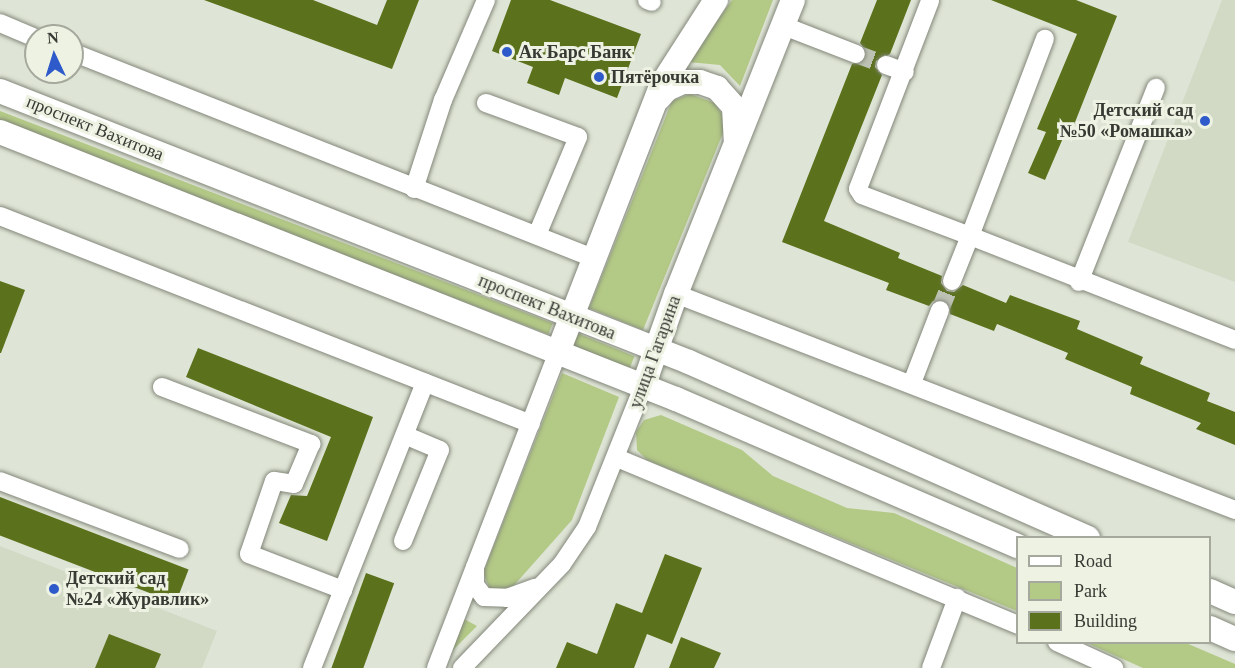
<!DOCTYPE html>
<meta charset="utf-8">
<style>
body{margin:0}
#map{position:relative;width:1235px;height:668px;overflow:hidden;background:#dfe5d6;font-family:"Times New Roman",serif}
div>[style]{position:absolute}
[style*='--x']{left:calc(var(--x)*1px);top:calc(var(--y)*1px);width:calc(var(--w)*1px);rotate:calc(var(--a)*1deg)}
.built>*{inset:0;background:#d2d9c4}
.green>*{inset:0;background:#b3c986;transform-origin:0 0}
.building>*{inset:0;background:#5b711c;transform-origin:0 0}
.minor-tunnel>*{height:18px;margin-top:-9px;transform-origin:0;background:repeating-linear-gradient(90deg,#bdc3b5 0 18px,transparent 0 27px)}
.roads{filter:drop-shadow(0 0 2px #82877a) drop-shadow(0 0 2px #82877a)}
.minor>*{height:18px;margin:-9px;padding:0 9px;transform-origin:9px;border-radius:9px;background:#fff}
.major>*{height:24px;margin:-12px;padding:0 12px;transform-origin:12px;border-radius:12px;background:#fff}
.dots>*{width:16px;height:16px;translate:-50% -50%;box-sizing:border-box;border:3px solid #edf2e3;border-radius:50%}
span{translate:-50% -50%;white-space:nowrap;text-align:center;line-height:1.15;-webkit-text-stroke:6px #edf2e3;paint-order:stroke}
.poi-label{font-size:18px;color:#373933;font-weight:700}
.left{translate:0 -50%;text-align:left}
.right{translate:-100% -50%;text-align:right}
.street-label{font-size:18px;color:#373933}
.legend{position:absolute;left:1016px;top:536px;width:195px;height:108px;box-sizing:border-box;background:#edf2e3;border:2px solid #a4a89d;margin:0;padding:8px 10px;list-style:none;font-size:18px;color:#373933}
.legend li{display:flex;align-items:center;gap:12px;height:30px}
.legend b{width:30px;border:2px solid #a4a89d}
.north{position:absolute;left:24px;top:24px;width:60px;height:60px;box-sizing:border-box;background:#edf2e3;border:2px solid #a4a89d;border-radius:50%;rotate:356deg;font-size:16px;font-weight:700;line-height:24px;text-align:center;color:#373933}
.north::after{content:'';display:block;margin:auto;width:21px;height:27px;background:#2f5aca;clip-path:polygon(50% 0,100% 100%,50% 72%,0 100%)}
</style>
<div id="map">
<div class="built">
<div style="clip-path:polygon(1222px 0,1235px 0,1235px 282px,1128px 242px)"></div>
<div style="clip-path:polygon(0 546px,217px 631px,202px 668px,0 668px)"></div>
</div>
<div class="green">
<div style="clip-path:polygon(732px 0,773px 0,740px 86px,720px 65px,688px 62px)"></div>
<div style="clip-path:polygon(690px 94px,715px 103px,727px 123px,643px 330px,589px 308px,672px 101px)"></div>
<div style="left:0;top:111px;width:592px;height:12px;rotate:21deg"></div>
<div style="left:577px;top:333px;width:62px;height:13px;rotate:22deg"></div>
<div style="clip-path:polygon(562px 373px,619px 397px,572px 520px,509px 591px,491px 591px,483px 573px)"></div>
<div style="clip-path:polygon(661px 415px,742px 450px,773px 476px,847px 508px,894px 513px,1017px 568px,1017px 611px,647px 460px,637px 450px,636px 432px,644px 420px)"></div>
<div style="clip-path:polygon(464px 619px,477px 626px,450px 653px)"></div>
<div style="clip-path:polygon(1087px 643px,1186px 643px,1235px 664px,1235px 668px,1143px 668px)"></div>
</div>
<div class="building">
<div style="clip-path:polygon(204px 0,313px 0,377px 25px,387px 0,419px 0,392px 69px)"></div>
<div style="clip-path:polygon(511px 0,550px 0,641px 34px,617px 98px,565px 78px,559px 95px,527px 83px,533px 67px,492px 51px)"></div>
<div style="clip-path:polygon(877px 0,911px 0,890px 54px,876px 61px,875px 67px,882px 75px,824px 221px,900px 253px,898px 258px,942px 276px,941px 283px,947px 291px,954px 292px,963px 285px,1006px 303px,1010px 295px,1080px 321px,1077px 329px,1143px 357px,1140px 364px,1210px 393px,1207px 401px,1235px 412px,1235px 445px,1196px 429px,1201px 423px,1130px 394px,1132px 387px,1065px 359px,1068px 353px,997px 324px,994px 331px,950px 314px,949px 303px,943px 299px,933px 301px,929px 306px,886px 290px,889px 283px,782px 242px,852px 64px,866px 59px,867px 52px,860px 43px)"></div>
<div style="clip-path:polygon(991px 0,1076px 0,1117px 16px,1068px 140px,1063px 138px,1045px 180px,1028px 173px,1046px 132px,1037px 129px,1077px 34px)"></div>
<div style="clip-path:polygon(0 281px,25px 290px,1px 353px,0 353px)"></div>
<div style="clip-path:polygon(198px 348px,373px 417px,327px 541px,279px 523px,291px 495px,307px 496px,331px 437px,186px 377px)"></div>
<div style="left:0;top:497px;width:202px;height:36px;rotate:21deg"></div>
<div style="clip-path:polygon(665px 554px,702px 568px,672px 644px,647px 634px,634px 668px,556px 668px,567px 642px,597px 654px,616px 603px,642px 613px)"></div>
<div style="left:366px;top:573px;width:30px;height:102px;rotate:20deg"></div>
<div style="clip-path:polygon(109px 634px,161px 654px,155px 668px,95px 668px)"></div>
<div style="clip-path:polygon(681px 637px,721px 653px,714px 668px,669px 668px)"></div>
</div>
<div class="minor-tunnel">
<div style="--x:856;--y:54;--w:32;--a:20"></div>
<div style="--x:940;--y:310;--w:31;--a:-68"></div>
</div>
<div class="roads">
<div class="minor">
<div style="--x:647;--y:0;--w:5;--a:22"></div>
<div style="--x:930;--y:1;--w:201;--a:111"></div>
<div style="--x:858;--y:189;--w:7;--a:56"></div>
<div style="--x:862;--y:195;--w:116;--a:20.8"></div>
<div style="--x:970;--y:236;--w:211;--a:-69.2"></div>
<div style="--x:0;--y:23;--w:39;--a:23"></div>
<div style="--x:784;--y:26;--w:77;--a:21.3"></div>
<div style="--x:72;--y:52;--w:560;--a:21.57"></div>
<div style="--x:886;--y:65;--w:20;--a:20"></div>
<div style="--x:486;--y:103;--w:98;--a:20.3"></div>
<div style="--x:578;--y:137;--w:106;--a:112.7"></div>
<div style="--x:414;--y:189;--w:94;--a:-72"></div>
<div style="--x:443;--y:100;--w:109;--a:-66.7"></div>
<div style="--x:0;--y:216;--w:570;--a:21.39"></div>
<div style="--x:952;--y:281;--w:48;--a:-68.2"></div>
<div style="--x:970;--y:236;--w:285;--a:21.4"></div>
<div style="--x:1079;--y:282;--w:209;--a:-68.4"></div>
<div style="--x:676;--y:294;--w:599;--a:21.13"></div>
<div style="--x:912;--y:383;--w:78;--a:-69"></div>
<div style="--x:162;--y:387;--w:160;--a:20.9"></div>
<div style="--x:311;--y:444;--w:43;--a:113"></div>
<div style="--x:294;--y:484;--w:20;--a:-171"></div>
<div style="--x:274;--y:481;--w:77;--a:108.9"></div>
<div style="--x:249;--y:554;--w:101;--a:21"></div>
<div style="--x:617;--y:458;--w:434;--a:22.6"></div>
<div style="--x:0;--y:481;--w:192;--a:20.7"></div>
<div style="--x:403;--y:541;--w:98;--a:-67.9"></div>
<div style="--x:440;--y:450;--w:36;--a:-157"></div>
<div style="--x:475;--y:567;--w:18;--a:90"></div>
<div style="--x:475;--y:585;--w:15;--a:53"></div>
<div style="--x:484;--y:597;--w:23;--a:2"></div>
<div style="--x:507;--y:598;--w:30;--a:-20"></div>
<div style="--x:1057;--y:642;--w:63;--a:24.5"></div>
<div style="--x:312;--y:668;--w:307;--a:-68.4"></div>
<div style="--x:436;--y:668;--w:339;--a:-68.9"></div>
<div style="--x:462;--y:668;--w:144;--a:-46.1"></div>
<div style="--x:562;--y:564;--w:45;--a:-56"></div>
<div style="--x:587;--y:527;--w:151;--a:-68.2"></div>
<div style="--x:931;--y:668;--w:75;--a:-69.6"></div>
</div>
<div class="major">
<div style="--x:0;--y:91;--w:740;--a:21.47"></div>
<div style="--x:689;--y:362;--w:436;--a:23.8"></div>
<div style="--x:659;--y:98;--w:12;--a:-48"></div>
<div style="--x:667;--y:89;--w:17;--a:-24"></div>
<div style="--x:683;--y:82;--w:17;--a:0"></div>
<div style="--x:700;--y:82;--w:18;--a:19"></div>
<div style="--x:717;--y:88;--w:25;--a:48"></div>
<div style="--x:734;--y:107;--w:33;--a:87"></div>
<div style="--x:0;--y:132;--w:727;--a:21.55"></div>
<div style="--x:676;--y:399;--w:372;--a:23.3"></div>
<div style="--x:558;--y:352;--w:287;--a:-68.8"></div>
<div style="--x:662;--y:84;--w:100;--a:-57.3"></div>
<div style="--x:643;--y:387;--w:99;--a:-70.5"></div>
<div style="--x:676;--y:294;--w:316;--a:-68.3"></div>
<div style="--x:1210;--y:591;--w:27;--a:24"></div>
<div style="--x:1210;--y:628;--w:27;--a:24"></div>
</div>
</div>
<div class="dots">
<div style="left:507px;top:52px;background:#2f5aca"></div>
<div style="left:599px;top:77px;background:#2f5aca"></div>
<div style="left:1205px;top:121px;background:#2f5aca"></div>
<div style="left:54px;top:589px;background:#2f5aca"></div>
</div>
<div class="poi-label">
<span class="left" style="left:519px;top:52px">Ак Барс Банк</span>
<span class="left" style="left:611px;top:77px">Пятёрочка</span>
<span class="right" style="left:1193px;top:121px">Детский сад<br>№50 «Ромашка»</span>
<span class="left" style="left:66px;top:589px">Детский сад<br>№24 «Журавлик»</span>
</div>
<div class="street-label">
<span style="left:95px;top:128px;rotate:22deg">проспект Вахитова</span>
<span style="left:547px;top:307px;rotate:22deg">проспект Вахитова</span>
<span style="left:655px;top:352px;rotate:-70deg">улица Гагарина</span>
</div>
<ul class="legend">
<li><b style="height:8px;background:#fff"></b>Road</li>
<li><b style="height:16px;background:#b3c986"></b>Park</li>
<li><b style="height:16px;background:#5b711c"></b>Building</li>
</ul>
<div class="north">N</div>
</div>
